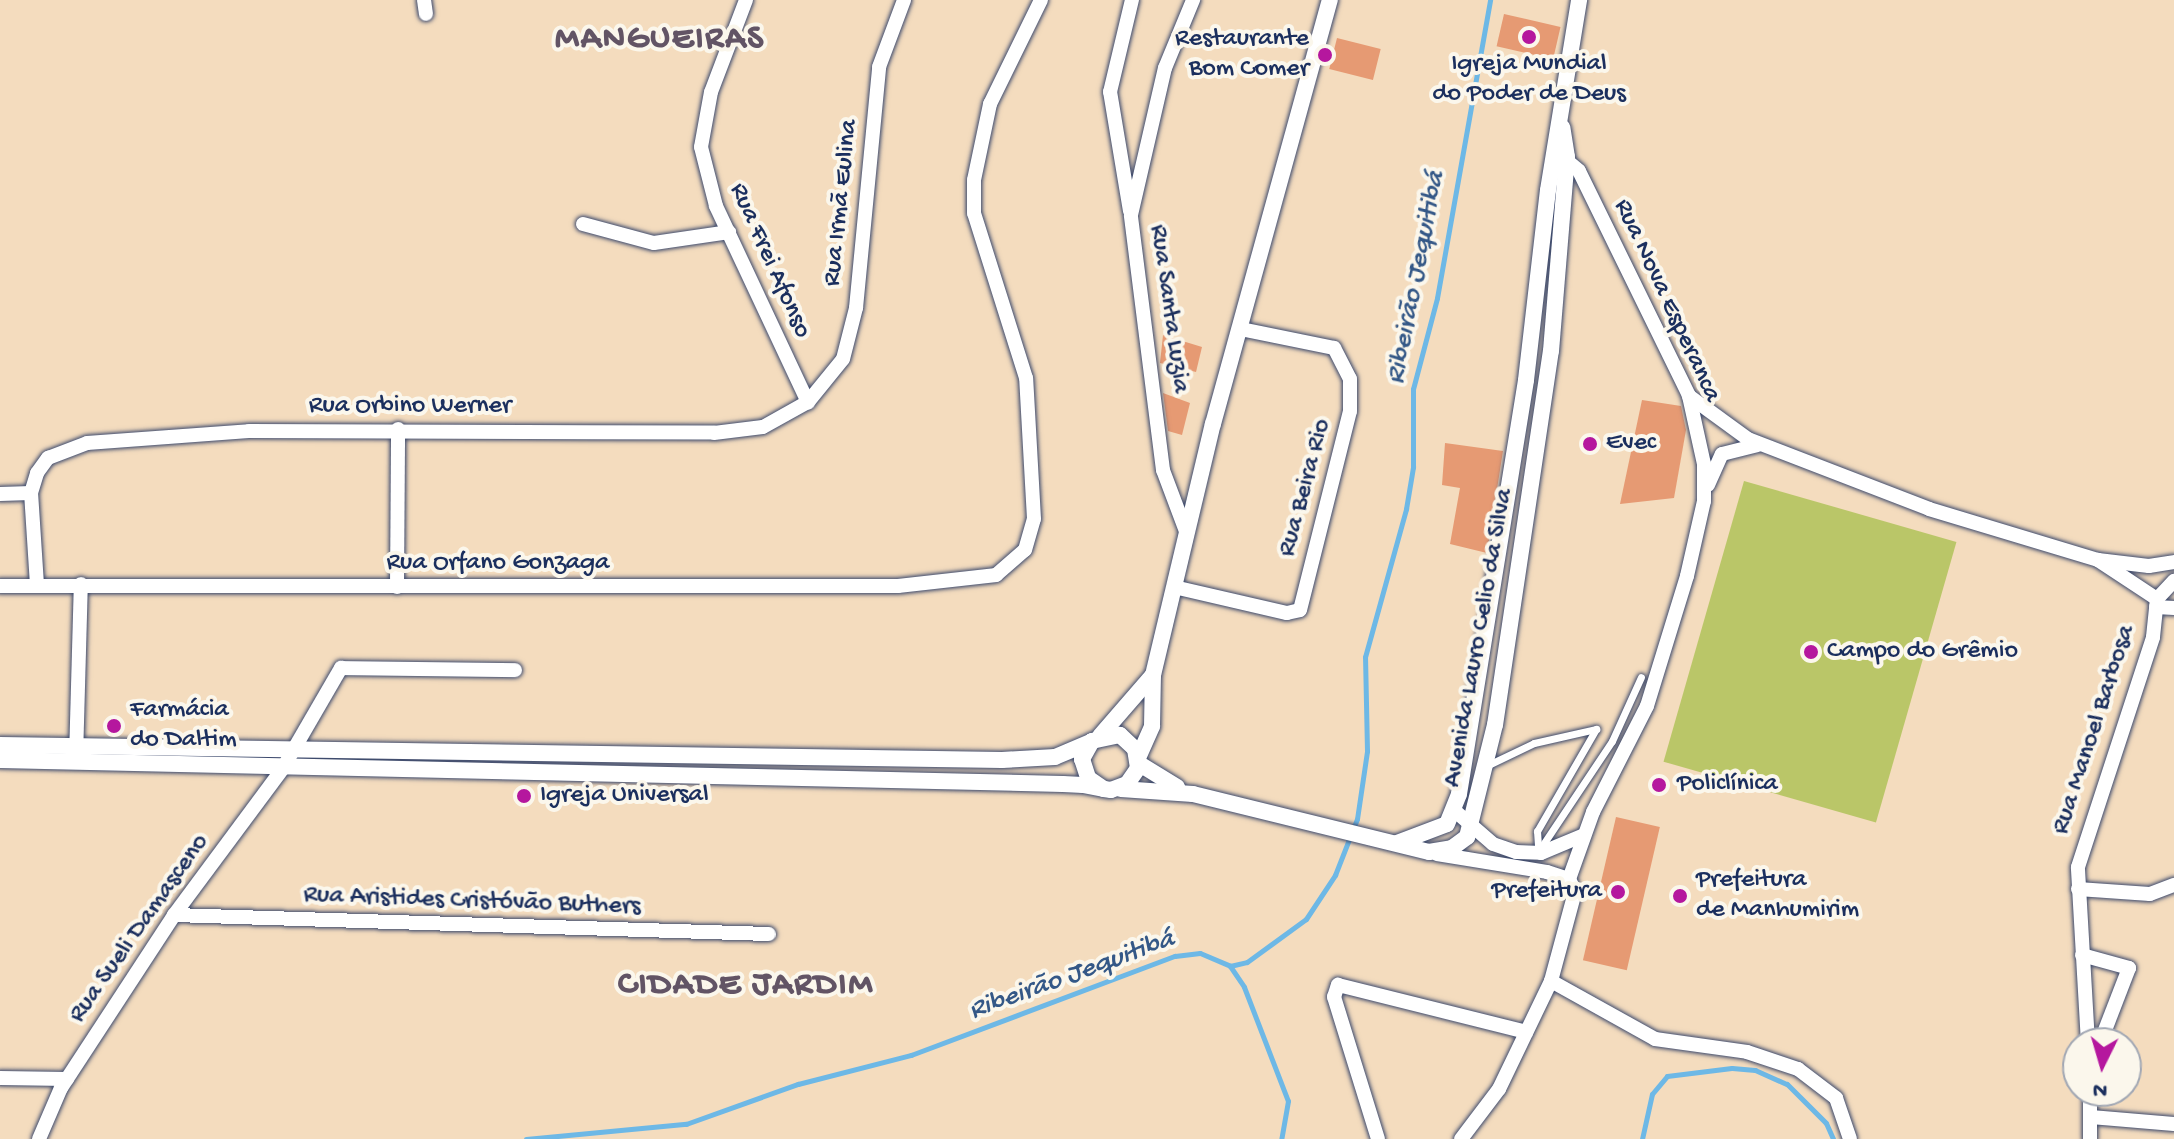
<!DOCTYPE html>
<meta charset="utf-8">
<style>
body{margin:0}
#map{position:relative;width:2174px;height:1139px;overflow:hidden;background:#f4dcbe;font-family:"Gochi Hand",sans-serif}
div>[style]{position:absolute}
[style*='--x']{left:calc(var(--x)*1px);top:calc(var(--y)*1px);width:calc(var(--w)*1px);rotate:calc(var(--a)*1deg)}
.green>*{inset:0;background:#bac668;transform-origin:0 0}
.stream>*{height:5px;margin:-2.5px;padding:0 2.5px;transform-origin:2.5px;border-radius:2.5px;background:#6db8e6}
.building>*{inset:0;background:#e69a73;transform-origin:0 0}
.roads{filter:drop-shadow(0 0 2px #3c496c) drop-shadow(0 0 2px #3c496c)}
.service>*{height:7px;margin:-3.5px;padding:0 3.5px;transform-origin:3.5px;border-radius:3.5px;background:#fff}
.minor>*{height:14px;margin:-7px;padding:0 7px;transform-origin:7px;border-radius:7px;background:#fff}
.tertiary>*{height:16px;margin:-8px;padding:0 8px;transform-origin:8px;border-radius:8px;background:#fff}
.dots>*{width:22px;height:22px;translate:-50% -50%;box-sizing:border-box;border:4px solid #fbf7ec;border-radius:50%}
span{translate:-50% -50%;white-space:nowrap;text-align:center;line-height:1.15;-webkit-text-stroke:8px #fbf7ec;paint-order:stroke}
.poi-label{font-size:26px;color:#1b2f5e}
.right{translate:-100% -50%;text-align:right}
.left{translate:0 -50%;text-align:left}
.street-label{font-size:26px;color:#1b2f5e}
.water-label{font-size:28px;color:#345887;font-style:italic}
.district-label{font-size:34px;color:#625465;font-weight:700;letter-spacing:2px}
.north{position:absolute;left:2062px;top:1027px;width:80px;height:80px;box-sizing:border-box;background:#fbf7ec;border:2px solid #a1a7b3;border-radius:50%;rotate:185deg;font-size:22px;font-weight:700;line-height:32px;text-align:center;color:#1b2f5e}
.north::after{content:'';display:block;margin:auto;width:28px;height:36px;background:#b5179e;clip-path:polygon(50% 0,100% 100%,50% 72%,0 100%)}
</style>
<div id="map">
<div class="green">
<div style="left:1744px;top:481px;width:221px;height:292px;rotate:16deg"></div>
</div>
<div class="stream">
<div style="--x:1230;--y:966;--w:25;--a:56"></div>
<div style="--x:1244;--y:987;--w:122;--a:68.9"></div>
<div style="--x:1288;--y:1101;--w:39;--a:100"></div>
<div style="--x:526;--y:1139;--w:161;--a:-5.4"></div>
<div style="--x:686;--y:1124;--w:119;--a:-19.7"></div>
<div style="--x:798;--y:1084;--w:117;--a:-14.4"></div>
<div style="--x:911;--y:1055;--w:282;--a:-20.6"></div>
<div style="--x:1175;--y:956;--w:25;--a:-7"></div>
<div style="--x:1200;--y:953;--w:33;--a:23"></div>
<div style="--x:1230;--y:966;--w:17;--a:-13"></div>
<div style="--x:1247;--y:962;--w:73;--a:-36.1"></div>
<div style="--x:1306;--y:919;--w:53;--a:-56.6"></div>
<div style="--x:1335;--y:875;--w:60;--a:-68.6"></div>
<div style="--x:1357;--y:819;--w:69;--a:-81.6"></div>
<div style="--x:1367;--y:751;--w:94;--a:-91.2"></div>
<div style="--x:1365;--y:657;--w:154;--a:-74.5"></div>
<div style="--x:1406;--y:509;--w:43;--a:-80.5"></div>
<div style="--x:1413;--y:467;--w:78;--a:-90"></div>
<div style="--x:1413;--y:389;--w:94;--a:-75.2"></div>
<div style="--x:1437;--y:298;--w:303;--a:-79.9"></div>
<div style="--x:1642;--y:1139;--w:46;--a:-77.5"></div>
<div style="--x:1652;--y:1094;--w:23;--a:-50"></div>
<div style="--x:1667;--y:1076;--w:65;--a:-7"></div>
<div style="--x:1732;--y:1068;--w:23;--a:5"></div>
<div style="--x:1755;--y:1070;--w:35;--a:24"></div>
<div style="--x:1787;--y:1084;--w:55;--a:45"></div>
<div style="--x:1826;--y:1123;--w:17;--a:66"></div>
</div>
<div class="building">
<div style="left:1504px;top:14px;width:58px;height:33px;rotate:13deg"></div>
<div style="left:1337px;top:38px;width:45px;height:32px;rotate:14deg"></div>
<div style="clip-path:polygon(1163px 335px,1202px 347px,1196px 372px,1160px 363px)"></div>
<div style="clip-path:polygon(1163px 393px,1190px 403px,1182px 435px,1168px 431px)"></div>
<div style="clip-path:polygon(1642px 400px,1681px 406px,1686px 430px,1674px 498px,1620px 504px)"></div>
<div style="clip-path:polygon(1445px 443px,1503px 451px,1487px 553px,1450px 544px,1460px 488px,1442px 485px)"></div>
<div style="left:1616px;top:817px;width:45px;height:147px;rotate:13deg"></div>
</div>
<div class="roads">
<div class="service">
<div style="--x:1486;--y:766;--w:53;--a:-25.6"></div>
<div style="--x:1534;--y:743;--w:64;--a:-12.7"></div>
<div style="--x:1596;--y:729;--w:118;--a:120"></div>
<div style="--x:1537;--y:831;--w:16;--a:86"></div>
<div style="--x:1542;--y:846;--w:126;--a:-56.3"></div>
<div style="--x:1612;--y:741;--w:70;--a:-65.6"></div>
</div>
<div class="minor">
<div style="--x:424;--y:0;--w:14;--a:82"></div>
<div style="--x:746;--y:0;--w:98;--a:110.8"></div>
<div style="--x:711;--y:92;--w:56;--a:100.3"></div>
<div style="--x:701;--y:147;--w:61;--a:75.7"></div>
<div style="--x:716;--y:206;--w:217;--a:64.9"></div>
<div style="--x:1559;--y:154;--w:26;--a:40"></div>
<div style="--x:1579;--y:171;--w:250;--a:63.9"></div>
<div style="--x:1689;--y:396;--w:70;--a:77.6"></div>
<div style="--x:1704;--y:464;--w:37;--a:90"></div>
<div style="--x:1704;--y:501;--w:77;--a:102.8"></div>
<div style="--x:1687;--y:576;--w:136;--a:107.1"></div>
<div style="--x:1647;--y:706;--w:119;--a:117"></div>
<div style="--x:1593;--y:812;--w:71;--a:109.7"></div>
<div style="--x:1130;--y:211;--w:121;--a:-99.5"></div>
<div style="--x:1110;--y:92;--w:95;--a:-76.6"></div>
<div style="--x:583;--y:224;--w:73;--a:15"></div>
<div style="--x:654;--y:243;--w:76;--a:-8.3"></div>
<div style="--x:1689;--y:396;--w:73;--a:36.1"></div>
<div style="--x:1748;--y:439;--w:194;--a:21.1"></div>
<div style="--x:1929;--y:509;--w:177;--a:16.8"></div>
<div style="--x:2098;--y:560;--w:51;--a:6.7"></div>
<div style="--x:2149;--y:566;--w:25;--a:-9"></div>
<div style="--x:1708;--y:485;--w:34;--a:-66"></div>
<div style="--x:1722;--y:454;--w:36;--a:-14"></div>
<div style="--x:0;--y:494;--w:31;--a:-2"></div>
<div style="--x:1187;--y:534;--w:68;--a:-110.6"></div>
<div style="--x:1163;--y:470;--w:257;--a:-97.2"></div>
<div style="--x:1131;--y:215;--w:151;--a:-77"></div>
<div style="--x:1165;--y:68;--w:74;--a:-67.6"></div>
<div style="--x:37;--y:585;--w:92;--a:-93.7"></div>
<div style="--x:31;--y:493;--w:21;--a:-73"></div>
<div style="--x:37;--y:473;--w:19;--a:-54"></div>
<div style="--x:48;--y:458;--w:42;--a:-21"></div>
<div style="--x:87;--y:443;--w:162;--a:-4.2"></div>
<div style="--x:249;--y:431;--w:465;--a:0.2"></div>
<div style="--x:714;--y:433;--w:49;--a:-7"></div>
<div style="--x:763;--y:427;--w:51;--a:-29.1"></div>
<div style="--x:808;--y:402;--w:55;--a:-50.9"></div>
<div style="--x:843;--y:359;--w:53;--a:-75.7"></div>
<div style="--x:856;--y:308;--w:242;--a:-84.5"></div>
<div style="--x:879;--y:67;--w:72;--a:-69.5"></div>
<div style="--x:0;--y:586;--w:898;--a:0"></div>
<div style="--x:898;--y:586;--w:99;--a:-6.4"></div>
<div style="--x:996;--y:575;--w:38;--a:-41"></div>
<div style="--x:1025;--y:550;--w:32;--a:-74"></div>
<div style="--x:1034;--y:519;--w:141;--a:-93.2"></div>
<div style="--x:1026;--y:378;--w:173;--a:-107.5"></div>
<div style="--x:974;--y:213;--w:33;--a:-90"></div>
<div style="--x:974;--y:180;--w:78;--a:-78.1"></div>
<div style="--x:990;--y:104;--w:116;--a:-63.9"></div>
<div style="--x:397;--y:587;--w:158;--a:-89.6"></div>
<div style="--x:1174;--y:587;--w:116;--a:13"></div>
<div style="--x:1287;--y:613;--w:13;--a:-13"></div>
<div style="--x:1300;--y:610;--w:205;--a:-75.9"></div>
<div style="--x:1350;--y:411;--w:32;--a:-90"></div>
<div style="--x:1350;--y:379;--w:35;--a:-117"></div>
<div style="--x:1334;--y:348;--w:95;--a:-168.5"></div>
<div style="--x:2157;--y:599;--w:25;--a:-47"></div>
<div style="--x:2156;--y:607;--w:18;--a:3"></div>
<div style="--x:76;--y:758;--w:174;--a:-88.4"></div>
<div style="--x:1455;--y:811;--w:50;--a:41"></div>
<div style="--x:1493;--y:844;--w:24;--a:19"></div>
<div style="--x:1516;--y:852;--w:25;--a:2"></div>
<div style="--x:1541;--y:853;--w:47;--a:-22.7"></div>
<div style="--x:1437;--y:854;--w:111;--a:9.3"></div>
<div style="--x:1547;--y:872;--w:23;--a:18"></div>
<div style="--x:1569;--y:879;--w:14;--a:65"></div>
<div style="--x:1575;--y:892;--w:92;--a:105.1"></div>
<div style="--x:1551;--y:981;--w:120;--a:115.7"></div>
<div style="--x:1499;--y:1089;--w:63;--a:127.2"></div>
<div style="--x:2078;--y:889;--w:72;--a:4"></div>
<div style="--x:2150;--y:894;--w:26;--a:-21"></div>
<div style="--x:174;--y:915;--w:595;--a:1.83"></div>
<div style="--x:2082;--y:955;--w:49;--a:15.5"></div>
<div style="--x:2129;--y:968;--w:80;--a:111.1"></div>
<div style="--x:1551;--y:981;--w:119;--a:29.1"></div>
<div style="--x:1655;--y:1039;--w:93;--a:8"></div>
<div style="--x:1747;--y:1052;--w:54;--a:18.4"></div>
<div style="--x:1798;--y:1069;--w:48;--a:37.3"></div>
<div style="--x:1836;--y:1098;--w:43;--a:71.1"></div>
<div style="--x:2088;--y:1043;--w:176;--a:-93.3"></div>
<div style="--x:2078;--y:867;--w:242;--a:-71.9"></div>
<div style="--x:2153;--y:637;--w:38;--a:-84"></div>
<div style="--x:2157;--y:599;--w:71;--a:-146.5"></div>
<div style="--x:0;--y:1078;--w:67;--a:0.9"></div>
<div style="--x:2091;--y:1117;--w:83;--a:4.8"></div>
<div style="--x:39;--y:1139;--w:56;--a:-66.7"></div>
<div style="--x:61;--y:1088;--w:207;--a:-56.8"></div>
<div style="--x:174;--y:915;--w:183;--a:-53.4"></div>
<div style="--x:283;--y:768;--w:116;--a:-59.9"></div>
<div style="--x:341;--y:668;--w:174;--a:0.7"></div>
<div style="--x:1378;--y:1139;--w:149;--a:-107.2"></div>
<div style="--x:1334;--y:997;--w:13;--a:-72"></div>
<div style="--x:1338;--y:985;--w:194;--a:14"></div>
<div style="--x:2090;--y:1139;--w:48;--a:-90"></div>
</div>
<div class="tertiary">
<div style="--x:1100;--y:736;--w:81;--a:-49"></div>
<div style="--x:0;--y:745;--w:1002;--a:0.86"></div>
<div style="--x:1002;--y:760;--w:53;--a:-3.2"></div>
<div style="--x:1055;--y:757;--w:39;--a:-23"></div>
<div style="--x:1138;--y:758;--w:35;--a:-66"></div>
<div style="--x:1152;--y:726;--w:51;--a:-88.9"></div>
<div style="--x:1153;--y:675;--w:258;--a:-76.6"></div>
<div style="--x:1213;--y:424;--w:440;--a:-74.6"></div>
<div style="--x:0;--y:760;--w:1063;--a:1.29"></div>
<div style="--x:1063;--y:784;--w:20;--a:3"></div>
<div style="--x:1083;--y:785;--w:21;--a:11"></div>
<div style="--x:1104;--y:789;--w:7;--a:8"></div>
<div style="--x:1111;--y:790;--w:17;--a:-21"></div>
<div style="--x:1127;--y:784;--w:19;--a:-55"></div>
<div style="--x:1138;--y:768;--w:19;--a:-99"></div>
<div style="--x:1135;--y:749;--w:21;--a:-137"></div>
<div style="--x:1120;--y:735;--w:29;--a:168"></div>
<div style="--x:1092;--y:741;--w:21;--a:119"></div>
<div style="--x:1082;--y:759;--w:20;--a:72"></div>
<div style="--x:1088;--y:778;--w:19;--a:35"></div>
<div style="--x:1138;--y:763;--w:46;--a:31.6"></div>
<div style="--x:1121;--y:789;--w:72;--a:4"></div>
<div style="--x:1193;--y:794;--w:243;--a:13.8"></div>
<div style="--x:1429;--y:852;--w:23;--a:-10"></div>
<div style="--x:1452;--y:848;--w:19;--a:-36"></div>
<div style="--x:1467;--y:837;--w:115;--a:-76"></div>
<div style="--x:1495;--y:725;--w:378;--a:-81.5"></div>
<div style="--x:1551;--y:351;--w:195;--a:-85.3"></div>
<div style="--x:1567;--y:157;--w:30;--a:-99"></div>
<div style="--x:1397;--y:843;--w:53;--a:-20.8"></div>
<div style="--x:1447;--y:824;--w:32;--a:-68"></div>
<div style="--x:1459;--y:794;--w:419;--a:-80.8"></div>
<div style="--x:1526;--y:380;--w:191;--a:-83.4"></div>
<div style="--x:1548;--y:190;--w:193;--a:-80.7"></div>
</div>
</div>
<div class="dots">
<div style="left:1529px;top:37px;background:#b5179e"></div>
<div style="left:1325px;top:55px;background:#b5179e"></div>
<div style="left:1590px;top:444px;background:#b5179e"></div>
<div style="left:1811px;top:652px;background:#b5179e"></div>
<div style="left:114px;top:726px;background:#b5179e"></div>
<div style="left:1659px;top:785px;background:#b5179e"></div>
<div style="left:524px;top:796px;background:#b5179e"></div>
<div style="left:1618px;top:892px;background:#b5179e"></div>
<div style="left:1680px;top:896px;background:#b5179e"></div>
</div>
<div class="poi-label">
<span class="right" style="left:1309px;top:55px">Restaurante<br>Bom Comer</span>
<span style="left:1529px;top:80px">Igreja Mundial<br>do Poder de Deus</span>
<span class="left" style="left:1606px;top:444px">Evec</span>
<span class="left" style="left:1827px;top:652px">Campo do Grêmio</span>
<span class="left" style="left:130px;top:726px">Farmácia<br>do Daltim</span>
<span class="left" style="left:1677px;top:785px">Policlínica</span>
<span class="left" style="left:540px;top:796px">Igreja Universal</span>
<span class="left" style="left:1696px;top:896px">Prefeitura<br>de Manhumirim</span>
<span class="right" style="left:1602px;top:892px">Prefeitura</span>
</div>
<div class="street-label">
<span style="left:842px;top:203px;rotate:-84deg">Rua Irmã Eulina</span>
<span style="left:769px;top:261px;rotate:66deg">Rua Frei Afonso</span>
<span style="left:1666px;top:301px;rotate:65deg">Rua Nova Esperanca</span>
<span style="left:1168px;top:309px;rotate:82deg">Rua Santa Luzia</span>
<span style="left:410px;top:407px">Rua Orbino Werner</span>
<span style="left:1306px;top:488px;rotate:-75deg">Rua Beira Rio</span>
<span style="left:498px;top:564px">Rua Orfano Gonzaga</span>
<span style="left:1480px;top:638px;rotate:-80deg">Avenida Lauro Celio da Silva</span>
<span style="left:2095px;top:730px;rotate:-72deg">Rua Manoel Barbosa</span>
<span style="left:472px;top:902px;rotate:2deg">Rua Aristides Cristóvão Buthers</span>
<span style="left:140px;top:929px;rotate:-55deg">Rua Sueli Damasceno</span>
</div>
<div class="water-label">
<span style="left:1417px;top:278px;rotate:-79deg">Ribeirão Jequitibá</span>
<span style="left:1072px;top:976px;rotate:-20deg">Ribeirão Jequitibá</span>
</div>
<div class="district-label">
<span style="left:660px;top:41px">MANGUEIRAS</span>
<span style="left:746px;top:987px">CIDADE JARDIM</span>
</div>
<div class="north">N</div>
</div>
